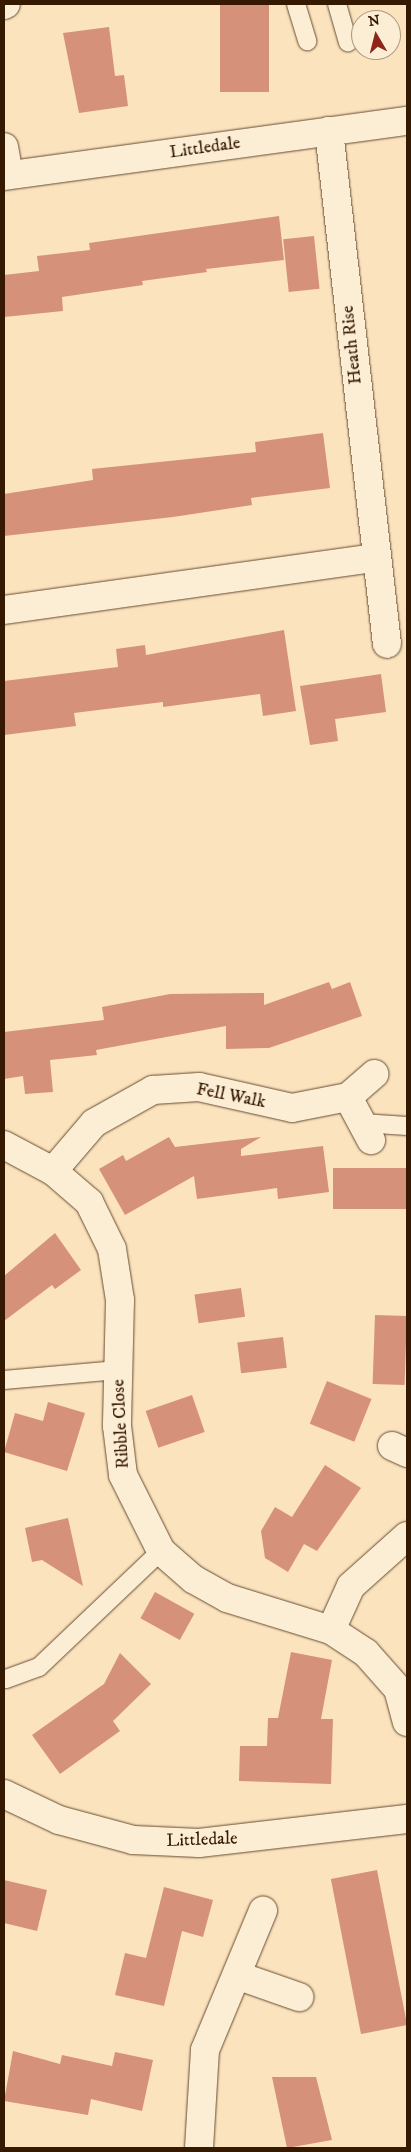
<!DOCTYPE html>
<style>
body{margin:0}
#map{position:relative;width:411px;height:2152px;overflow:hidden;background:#fbe3be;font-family:"IM FELL DW Pica",serif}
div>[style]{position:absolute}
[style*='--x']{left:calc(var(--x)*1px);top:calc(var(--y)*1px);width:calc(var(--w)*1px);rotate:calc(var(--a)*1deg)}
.building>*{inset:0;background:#d6917b;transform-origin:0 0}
.roads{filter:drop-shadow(0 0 1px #674c30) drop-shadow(0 0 1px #674c30)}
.service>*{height:18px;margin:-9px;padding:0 9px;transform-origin:9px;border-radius:9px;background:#fcedd5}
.minor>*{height:28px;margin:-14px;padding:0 14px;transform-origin:14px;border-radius:14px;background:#fcedd5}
span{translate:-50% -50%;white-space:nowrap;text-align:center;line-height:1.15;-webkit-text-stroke:4px #fcedd5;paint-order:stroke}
.street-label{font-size:18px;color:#361901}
.frame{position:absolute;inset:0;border:5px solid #361901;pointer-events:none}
.north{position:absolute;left:351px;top:10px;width:50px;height:50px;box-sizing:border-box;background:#fcedd5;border:1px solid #ad9880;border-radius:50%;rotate:352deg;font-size:14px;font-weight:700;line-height:20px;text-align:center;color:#361901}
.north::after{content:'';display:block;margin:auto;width:18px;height:22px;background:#8f2418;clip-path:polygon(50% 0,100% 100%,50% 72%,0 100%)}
</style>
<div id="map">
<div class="building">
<div style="left:220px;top:4px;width:49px;height:88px"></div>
<div style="clip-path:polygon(109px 27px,115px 76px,124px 75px,128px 106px,79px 113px,63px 33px)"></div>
<div style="clip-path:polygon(279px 216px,284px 260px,206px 269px,207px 272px,142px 281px,143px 285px,62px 297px,63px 311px,4px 317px,4px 275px,39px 271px,37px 256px,90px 250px,89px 243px)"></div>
<div style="left:314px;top:236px;width:53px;height:31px;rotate:84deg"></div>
<div style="clip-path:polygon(323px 433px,330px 488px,251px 498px,252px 505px,173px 517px,4px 536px,4px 494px,93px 480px,92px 469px,256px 452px,255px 442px)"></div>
<div style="clip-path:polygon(284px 630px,296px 711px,263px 716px,260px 694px,163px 707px,163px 702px,74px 713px,76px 726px,4px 735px,4px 681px,118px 667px,116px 649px,145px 645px,146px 655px)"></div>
<div style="clip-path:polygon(381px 674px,386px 712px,335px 719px,338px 741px,310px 745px,300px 686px)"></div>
<div style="clip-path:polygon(329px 982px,332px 989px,350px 982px,362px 1016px,269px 1048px,226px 1049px,226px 1026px,96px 1050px,97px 1055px,50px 1060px,53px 1092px,25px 1094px,23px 1076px,4px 1079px,4px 1032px,104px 1020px,102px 1007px,170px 994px,264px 993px,264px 1005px)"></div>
<div style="clip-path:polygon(169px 1137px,175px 1147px,261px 1137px,241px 1149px,241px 1156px,323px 1146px,329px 1192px,278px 1199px,277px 1188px,197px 1199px,194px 1176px,125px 1215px,99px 1169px,123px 1155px,126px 1161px)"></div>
<div style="left:407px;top:1168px;width:41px;height:74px;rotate:90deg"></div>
<div style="clip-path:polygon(55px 1233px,81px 1270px,55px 1289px,52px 1285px,4px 1321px,4px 1276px)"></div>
<div style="left:241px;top:1288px;width:29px;height:47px;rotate:82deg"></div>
<div style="left:375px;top:1315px;width:32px;height:69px;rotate:2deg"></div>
<div style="left:283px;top:1337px;width:31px;height:46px;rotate:83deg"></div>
<div style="left:327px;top:1381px;width:48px;height:46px;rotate:22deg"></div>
<div style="left:192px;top:1395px;width:39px;height:49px;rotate:71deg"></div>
<div style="clip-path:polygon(48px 1402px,85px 1413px,67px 1471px,4px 1452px,15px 1413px,43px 1421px)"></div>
<div style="clip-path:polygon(325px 1465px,361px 1488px,317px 1551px,304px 1544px,288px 1572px,265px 1558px,261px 1531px,275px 1507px,292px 1517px)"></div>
<div style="clip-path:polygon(68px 1518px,83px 1586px,42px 1560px,32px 1562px,25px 1528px)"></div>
<div style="left:155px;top:1592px;width:45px;height:30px;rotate:29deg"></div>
<div style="clip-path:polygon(291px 1652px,332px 1660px,321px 1719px,333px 1719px,331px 1784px,239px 1781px,240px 1746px,267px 1746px,268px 1718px,278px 1718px)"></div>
<div style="clip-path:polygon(120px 1653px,151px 1684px,113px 1721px,120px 1731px,60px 1774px,32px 1735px,104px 1684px)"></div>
<div style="left:377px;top:1870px;width:158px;height:47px;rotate:79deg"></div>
<div style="clip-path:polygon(4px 1880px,47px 1890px,37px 1931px,4px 1923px)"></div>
<div style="clip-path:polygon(164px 1887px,213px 1900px,203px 1937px,182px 1931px,164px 2006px,115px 1995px,125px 1953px,146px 1958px)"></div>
<div style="clip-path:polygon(13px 2051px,60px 2064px,62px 2055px,112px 2066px,115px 2052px,153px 2060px,142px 2111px,91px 2099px,88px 2115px,4px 2101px)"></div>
<div style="clip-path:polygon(272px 2077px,316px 2077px,332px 2140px,287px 2148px)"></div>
</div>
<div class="roads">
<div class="service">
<div style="--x:296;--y:4;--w:39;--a:73"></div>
<div style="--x:337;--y:4;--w:40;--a:74"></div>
<div style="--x:362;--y:1123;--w:45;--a:3.8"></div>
<div style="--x:4;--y:1380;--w:114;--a:-5"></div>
<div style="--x:6;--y:1679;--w:35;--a:-20"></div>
<div style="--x:39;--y:1667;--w:168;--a:-43.6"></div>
</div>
<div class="minor">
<div style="--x:4;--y:5;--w:2;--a:-27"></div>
<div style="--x:329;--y:131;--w:516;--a:83.55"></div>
<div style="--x:4;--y:147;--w:28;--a:80"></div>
<div style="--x:4;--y:176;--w:407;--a:-7.8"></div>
<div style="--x:4;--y:610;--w:374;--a:-8"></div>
<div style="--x:348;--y:1097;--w:49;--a:61.9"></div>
<div style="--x:4;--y:1145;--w:55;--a:28"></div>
<div style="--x:53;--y:1171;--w:48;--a:40.7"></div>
<div style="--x:89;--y:1202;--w:52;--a:63.9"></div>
<div style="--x:112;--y:1249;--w:52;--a:81.1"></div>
<div style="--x:120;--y:1300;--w:126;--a:91.4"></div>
<div style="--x:117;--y:1426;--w:49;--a:83"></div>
<div style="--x:123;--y:1475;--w:85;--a:63.4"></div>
<div style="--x:161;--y:1551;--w:43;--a:41.2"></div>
<div style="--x:193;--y:1579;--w:39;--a:29"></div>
<div style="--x:227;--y:1598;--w:109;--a:17.1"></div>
<div style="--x:331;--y:1630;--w:42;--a:33.3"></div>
<div style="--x:366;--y:1653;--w:48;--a:48.4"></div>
<div style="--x:398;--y:1689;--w:34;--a:75"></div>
<div style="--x:53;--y:1171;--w:63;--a:-49.5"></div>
<div style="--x:94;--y:1123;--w:68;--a:-29.2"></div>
<div style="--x:153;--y:1090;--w:46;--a:-3.7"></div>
<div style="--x:199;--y:1087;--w:95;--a:12.7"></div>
<div style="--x:292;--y:1108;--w:57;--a:-11.1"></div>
<div style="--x:348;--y:1097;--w:35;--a:-41"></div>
<div style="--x:392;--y:1446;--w:17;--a:25"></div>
<div style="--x:331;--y:1630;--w:48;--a:-65.6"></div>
<div style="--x:351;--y:1586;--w:75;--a:-41.8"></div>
<div style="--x:4;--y:1794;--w:61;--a:25.3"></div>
<div style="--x:59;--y:1820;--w:77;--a:15.1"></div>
<div style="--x:133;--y:1840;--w:66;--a:2.6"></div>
<div style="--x:199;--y:1843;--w:209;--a:-6.6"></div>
<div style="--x:239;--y:1976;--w:64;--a:19.3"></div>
<div style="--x:199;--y:2148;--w:98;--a:-86.5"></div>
<div style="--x:205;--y:2050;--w:151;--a:-67.4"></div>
</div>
</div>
<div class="street-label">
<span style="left:205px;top:148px;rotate:-8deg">Littledale</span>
<span style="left:352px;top:345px;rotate:-96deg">Heath Rise</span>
<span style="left:231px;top:1096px;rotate:11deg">Fell Walk</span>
<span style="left:121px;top:1424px;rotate:-93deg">Ribble Close</span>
<span style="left:202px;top:1840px;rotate:-2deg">Littledale</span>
</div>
<div class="frame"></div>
<div class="north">N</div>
</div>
